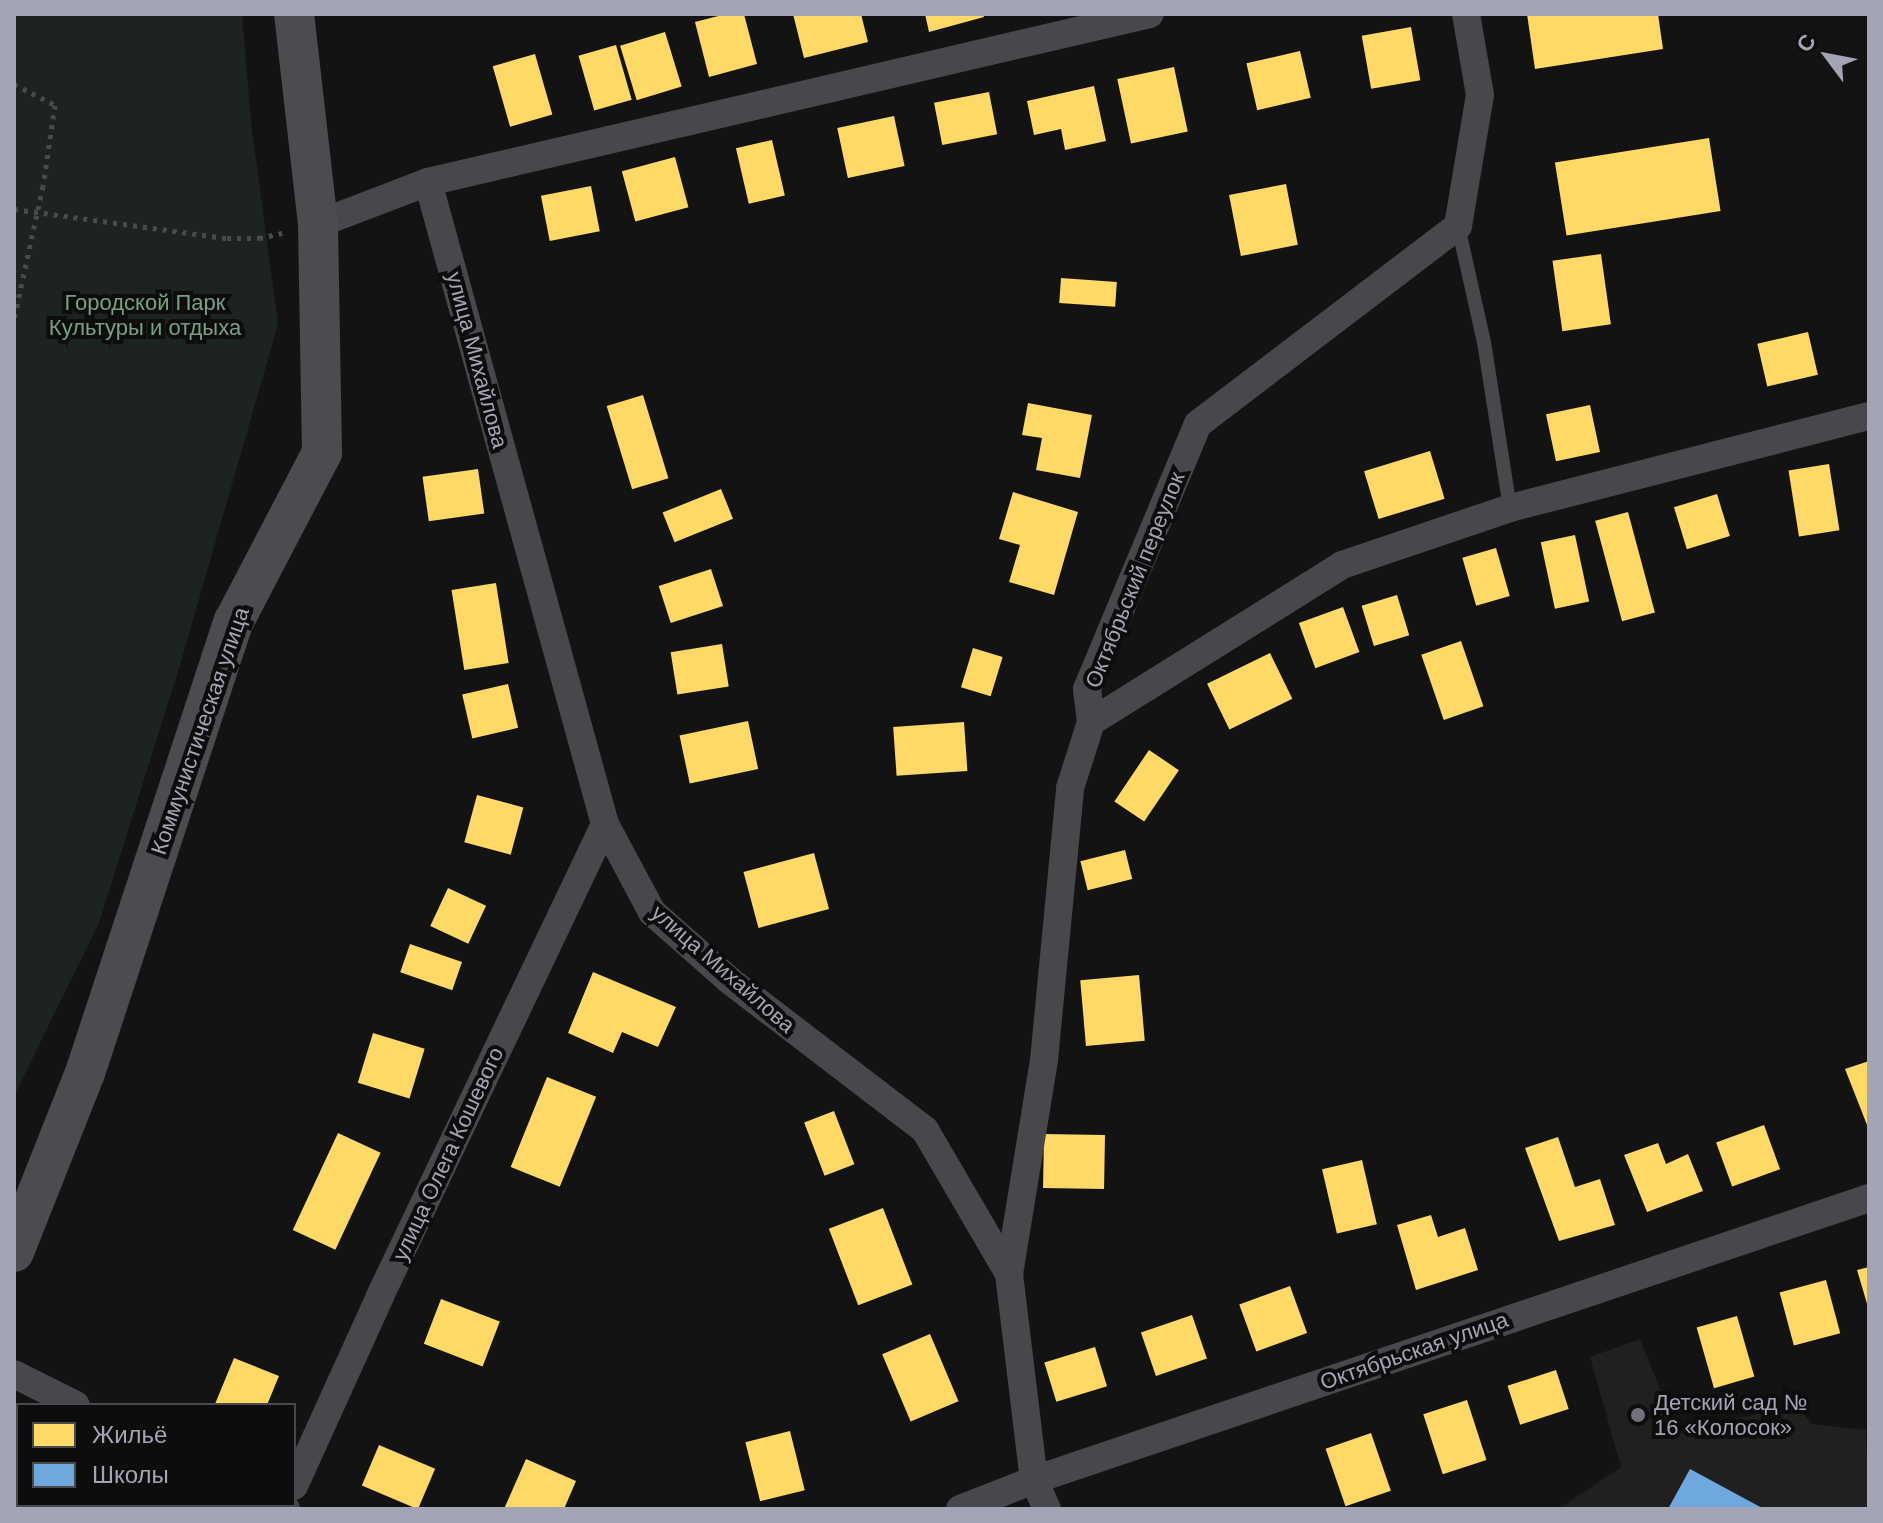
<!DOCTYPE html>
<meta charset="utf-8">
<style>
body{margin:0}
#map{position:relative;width:1883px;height:1523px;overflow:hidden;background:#131313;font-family:Helvetica,sans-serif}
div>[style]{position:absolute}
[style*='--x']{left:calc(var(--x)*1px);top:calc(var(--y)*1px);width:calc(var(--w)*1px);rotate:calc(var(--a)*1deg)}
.built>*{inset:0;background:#202021}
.green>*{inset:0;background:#1d231e}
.homes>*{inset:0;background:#ffd966;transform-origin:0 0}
.schools>*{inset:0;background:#6fa8dc}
.path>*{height:5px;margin-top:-2.5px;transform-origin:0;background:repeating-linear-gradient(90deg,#49494e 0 4px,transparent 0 10px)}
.lane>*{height:14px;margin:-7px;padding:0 7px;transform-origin:7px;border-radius:7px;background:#47474c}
.street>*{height:28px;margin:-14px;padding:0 14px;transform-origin:14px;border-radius:14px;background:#47474c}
.secondary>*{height:40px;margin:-20px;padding:0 20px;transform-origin:20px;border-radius:20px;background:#4b4b50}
.dots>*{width:22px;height:22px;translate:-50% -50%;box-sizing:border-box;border:4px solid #0d0d0e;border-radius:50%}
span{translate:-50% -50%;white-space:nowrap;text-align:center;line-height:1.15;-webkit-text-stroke:8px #0d0d0e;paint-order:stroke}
.park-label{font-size:22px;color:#7aa084}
.street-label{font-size:22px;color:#a3a5b4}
.poi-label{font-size:22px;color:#a3a5b4}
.left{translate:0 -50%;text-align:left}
.frame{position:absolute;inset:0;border:16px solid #a3a5b4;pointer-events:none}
.legend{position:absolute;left:16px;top:1403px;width:280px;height:104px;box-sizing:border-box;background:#0d0d0e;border:2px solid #494a50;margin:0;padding:10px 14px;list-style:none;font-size:24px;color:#a3a5b4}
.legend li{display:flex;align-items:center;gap:16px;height:40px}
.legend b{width:40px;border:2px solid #494a50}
.north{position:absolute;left:1787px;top:16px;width:80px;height:80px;-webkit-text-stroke:6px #0d0d0e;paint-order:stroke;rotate:302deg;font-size:22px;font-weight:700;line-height:32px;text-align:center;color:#a3a5b4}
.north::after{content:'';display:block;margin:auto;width:28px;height:36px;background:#a3a5b4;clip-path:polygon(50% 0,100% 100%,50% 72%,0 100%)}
</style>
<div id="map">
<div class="built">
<div style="clip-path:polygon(1640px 1339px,1677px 1431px,1797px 1406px,1812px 1424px,1866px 1430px,1869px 1509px,1559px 1509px,1621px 1467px,1590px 1357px)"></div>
</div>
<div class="green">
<div style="clip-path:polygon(14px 14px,242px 14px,251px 122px,278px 324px,181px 662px,99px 923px,14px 1096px)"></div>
</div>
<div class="homes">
<div style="clip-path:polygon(726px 14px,744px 14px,757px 64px,709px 77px,695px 22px)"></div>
<div style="clip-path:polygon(793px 14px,861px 14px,868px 42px,804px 58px)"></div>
<div style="clip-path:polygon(925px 14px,983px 14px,984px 17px,929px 32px)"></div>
<div style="clip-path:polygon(1527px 14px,1658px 14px,1663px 49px,1535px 69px)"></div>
<div style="left:1411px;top:27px;width:54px;height:50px;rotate:80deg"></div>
<div style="left:665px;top:32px;width:57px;height:47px;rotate:73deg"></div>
<div style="left:616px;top:45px;width:57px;height:39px;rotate:74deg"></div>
<div style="left:1300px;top:51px;width:48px;height:55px;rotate:77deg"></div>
<div style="left:535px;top:54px;width:63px;height:44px;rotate:74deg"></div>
<div style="left:1174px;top:67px;width:66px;height:58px;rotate:78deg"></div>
<div style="clip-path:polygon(1094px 86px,1106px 141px,1065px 150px,1061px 129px,1034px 135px,1027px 101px)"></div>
<div style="left:989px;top:92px;width:43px;height:56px;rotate:79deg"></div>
<div style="left:894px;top:116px;width:51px;height:58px;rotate:78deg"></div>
<div style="left:1709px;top:138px;width:74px;height:156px;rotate:81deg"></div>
<div style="left:772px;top:140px;width:57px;height:37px;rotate:77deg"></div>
<div style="left:675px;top:157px;width:52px;height:55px;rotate:75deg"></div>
<div style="left:1286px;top:184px;width:62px;height:58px;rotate:79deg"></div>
<div style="left:591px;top:186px;width:46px;height:51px;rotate:79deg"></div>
<div style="left:1601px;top:254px;width:71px;height:49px;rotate:82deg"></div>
<div style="left:1061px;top:278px;width:56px;height:25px;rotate:4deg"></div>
<div style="left:1808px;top:332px;width:44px;height:52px;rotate:77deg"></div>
<div style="left:643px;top:395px;width:87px;height:38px;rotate:73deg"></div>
<div style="clip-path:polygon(1028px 403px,1092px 415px,1080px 478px,1036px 470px,1042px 438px,1022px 435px)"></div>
<div style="left:1590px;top:405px;width:48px;height:45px;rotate:78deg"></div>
<div style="left:1430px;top:451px;width:50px;height:69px;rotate:73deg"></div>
<div style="left:1829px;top:464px;width:67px;height:41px;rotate:81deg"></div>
<div style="left:478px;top:469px;width:45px;height:56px;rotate:82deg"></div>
<div style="left:721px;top:489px;width:32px;height:63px;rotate:68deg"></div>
<div style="clip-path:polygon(1013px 492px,1078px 512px,1054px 595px,1009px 582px,1020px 545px,999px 539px)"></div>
<div style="left:1717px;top:494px;width:44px;height:45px;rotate:73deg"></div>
<div style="left:1628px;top:512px;width:104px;height:34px;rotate:75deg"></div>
<div style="left:1575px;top:535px;width:68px;height:35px;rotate:78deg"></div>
<div style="left:1496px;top:548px;width:50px;height:35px;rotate:74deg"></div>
<div style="left:711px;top:569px;width:39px;height:55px;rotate:72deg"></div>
<div style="left:496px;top:583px;width:81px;height:45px;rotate:81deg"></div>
<div style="left:1397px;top:595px;width:42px;height:37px;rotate:73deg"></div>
<div style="left:1343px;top:607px;width:48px;height:47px;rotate:70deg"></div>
<div style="left:1461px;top:641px;width:69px;height:42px;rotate:71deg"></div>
<div style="left:722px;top:644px;width:43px;height:52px;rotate:81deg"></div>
<div style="left:973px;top:648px;width:31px;height:41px;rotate:17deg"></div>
<div style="left:1270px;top:653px;width:51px;height:70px;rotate:64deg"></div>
<div style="left:508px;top:684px;width:45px;height:47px;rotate:77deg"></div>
<div style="left:748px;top:721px;width:49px;height:70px;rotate:78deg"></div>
<div style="left:964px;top:722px;width:49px;height:71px;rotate:86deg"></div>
<div style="left:1149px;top:750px;width:36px;height:62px;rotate:34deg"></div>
<div style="left:477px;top:795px;width:48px;height:49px;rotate:15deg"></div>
<div style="left:1125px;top:850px;width:30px;height:46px;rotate:76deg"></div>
<div style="left:814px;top:853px;width:58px;height:73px;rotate:75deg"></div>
<div style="left:448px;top:888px;width:42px;height:42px;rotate:25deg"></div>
<div style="left:410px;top:944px;width:55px;height:30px;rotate:19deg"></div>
<div style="clip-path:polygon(593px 972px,676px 1007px,658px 1047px,622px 1032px,613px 1053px,568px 1033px)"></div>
<div style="left:1139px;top:975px;width:66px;height:59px;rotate:85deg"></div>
<div style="left:373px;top:1033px;width:54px;height:52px;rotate:17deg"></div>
<div style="clip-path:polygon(1869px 1061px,1869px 1130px,1845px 1069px)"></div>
<div style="left:547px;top:1077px;width:53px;height:97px;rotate:22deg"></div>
<div style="left:834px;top:1111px;width:57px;height:32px;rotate:69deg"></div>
<div style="left:1764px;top:1125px;width:47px;height:51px;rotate:70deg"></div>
<div style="left:338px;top:1133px;width:47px;height:107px;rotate:25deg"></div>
<div style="left:1044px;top:1134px;width:61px;height:54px;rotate:1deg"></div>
<div style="clip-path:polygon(1558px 1137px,1575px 1187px,1600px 1179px,1615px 1225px,1559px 1241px,1525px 1148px)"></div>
<div style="clip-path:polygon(1658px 1143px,1666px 1164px,1688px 1154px,1703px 1191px,1647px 1212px,1624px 1155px)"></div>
<div style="left:1362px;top:1160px;width:66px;height:41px;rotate:77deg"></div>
<div style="left:883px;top:1208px;width:82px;height:58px;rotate:69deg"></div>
<div style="clip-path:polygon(1431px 1215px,1438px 1237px,1465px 1228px,1478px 1270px,1416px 1290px,1397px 1225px)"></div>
<div style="clip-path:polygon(1869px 1267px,1869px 1307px,1868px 1307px,1857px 1270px)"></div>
<div style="left:1826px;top:1280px;width:55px;height:48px;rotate:75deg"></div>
<div style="left:1290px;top:1286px;width:50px;height:54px;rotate:70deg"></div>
<div style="left:441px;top:1299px;width:63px;height:48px;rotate:21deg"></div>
<div style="left:1192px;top:1315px;width:46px;height:54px;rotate:71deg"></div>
<div style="left:1737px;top:1316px;width:63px;height:42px;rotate:74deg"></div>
<div style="left:930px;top:1334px;width:73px;height:52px;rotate:67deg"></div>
<div style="left:1095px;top:1347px;width:41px;height:53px;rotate:73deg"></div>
<div style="clip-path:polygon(234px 1358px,279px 1376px,267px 1405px,215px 1404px)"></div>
<div style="left:1556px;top:1370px;width:41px;height:51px;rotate:72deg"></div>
<div style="left:1467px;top:1400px;width:63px;height:46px;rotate:72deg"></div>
<div style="left:790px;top:1431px;width:61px;height:46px;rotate:76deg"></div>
<div style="left:1371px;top:1433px;width:61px;height:48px;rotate:71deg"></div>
<div style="left:379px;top:1445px;width:61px;height:44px;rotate:23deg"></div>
<div style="clip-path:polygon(526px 1459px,576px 1481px,564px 1509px,504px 1509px)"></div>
</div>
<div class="schools">
<div style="clip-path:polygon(1690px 1469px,1764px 1509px,1668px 1509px)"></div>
</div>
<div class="path">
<div style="--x:14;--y:84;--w:46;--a:27.1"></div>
<div style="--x:55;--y:105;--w:82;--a:98.4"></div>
<div style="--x:43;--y:186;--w:136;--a:102.3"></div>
<div style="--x:14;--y:209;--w:215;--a:7.8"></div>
<div style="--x:227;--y:238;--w:32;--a:0"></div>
<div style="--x:259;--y:238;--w:24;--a:-12"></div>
</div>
<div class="lane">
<div style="--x:1458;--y:226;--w:119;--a:77.4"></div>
<div style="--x:1484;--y:342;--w:168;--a:81.1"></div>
</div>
<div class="street">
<div style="--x:428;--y:182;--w:666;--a:74.59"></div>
<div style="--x:605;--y:824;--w:100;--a:61.9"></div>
<div style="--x:652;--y:912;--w:103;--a:41.4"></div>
<div style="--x:729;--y:980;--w:247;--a:37.4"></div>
<div style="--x:925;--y:1130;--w:167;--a:59.7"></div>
<div style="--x:1009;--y:1274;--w:208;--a:83.1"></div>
<div style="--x:1034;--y:1480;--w:32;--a:66"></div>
<div style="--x:318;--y:224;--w:118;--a:-20.9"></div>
<div style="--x:428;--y:182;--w:741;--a:-13.1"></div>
<div style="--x:1091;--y:722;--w:296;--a:-32"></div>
<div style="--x:1342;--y:565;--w:177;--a:-18.7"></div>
<div style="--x:1510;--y:508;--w:370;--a:-14.4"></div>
<div style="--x:1009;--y:1274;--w:217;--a:-80.7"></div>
<div style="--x:1044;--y:1060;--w:273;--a:-84.5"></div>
<div style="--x:1070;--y:788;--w:69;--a:-72.3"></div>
<div style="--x:1091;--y:722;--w:33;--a:-97"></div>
<div style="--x:1087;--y:689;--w:287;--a:-67.3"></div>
<div style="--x:1198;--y:424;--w:327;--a:-37.3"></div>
<div style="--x:1458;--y:226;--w:133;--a:-80.5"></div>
<div style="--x:1480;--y:95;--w:82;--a:-99.8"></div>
<div style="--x:14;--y:1374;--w:69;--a:26.6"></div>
<div style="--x:294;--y:1486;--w:209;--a:-65.6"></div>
<div style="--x:380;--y:1296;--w:523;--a:-64.51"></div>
<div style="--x:278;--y:1505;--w:9;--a:27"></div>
<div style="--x:960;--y:1509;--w:79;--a:-21.4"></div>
<div style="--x:1034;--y:1480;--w:881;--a:-18.66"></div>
</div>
<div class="secondary">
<div style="--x:14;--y:1252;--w:193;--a:-68.4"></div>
<div style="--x:85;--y:1073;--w:476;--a:-71.8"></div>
<div style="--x:234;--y:621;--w:190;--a:-62.4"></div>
<div style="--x:322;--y:453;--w:229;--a:-91"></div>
<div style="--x:318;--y:224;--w:211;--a:-96.5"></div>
</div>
<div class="dots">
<div style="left:1638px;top:1415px;background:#71727c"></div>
</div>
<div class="park-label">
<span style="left:145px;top:315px">Городской Парк<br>Культуры и отдыха</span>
</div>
<div class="street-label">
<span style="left:477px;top:360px;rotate:75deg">улица Михайлова</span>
<span style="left:1135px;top:580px;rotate:-68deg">Октябрьский переулок</span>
<span style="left:200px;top:731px;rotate:-71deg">Коммунистическая улица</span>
<span style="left:723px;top:969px;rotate:41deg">улица Михайлова</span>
<span style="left:448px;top:1154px;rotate:-65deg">улица Олега Кошевого</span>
<span style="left:1414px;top:1351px;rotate:-19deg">Октябрьская улица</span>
</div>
<div class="poi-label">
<span class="left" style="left:1654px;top:1415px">Детский сад №<br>16 «Колосок»</span>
</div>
<div class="frame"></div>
<ul class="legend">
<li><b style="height:22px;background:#ffd966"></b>Жильё</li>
<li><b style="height:22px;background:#6fa8dc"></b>Школы</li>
</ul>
<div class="north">С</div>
</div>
